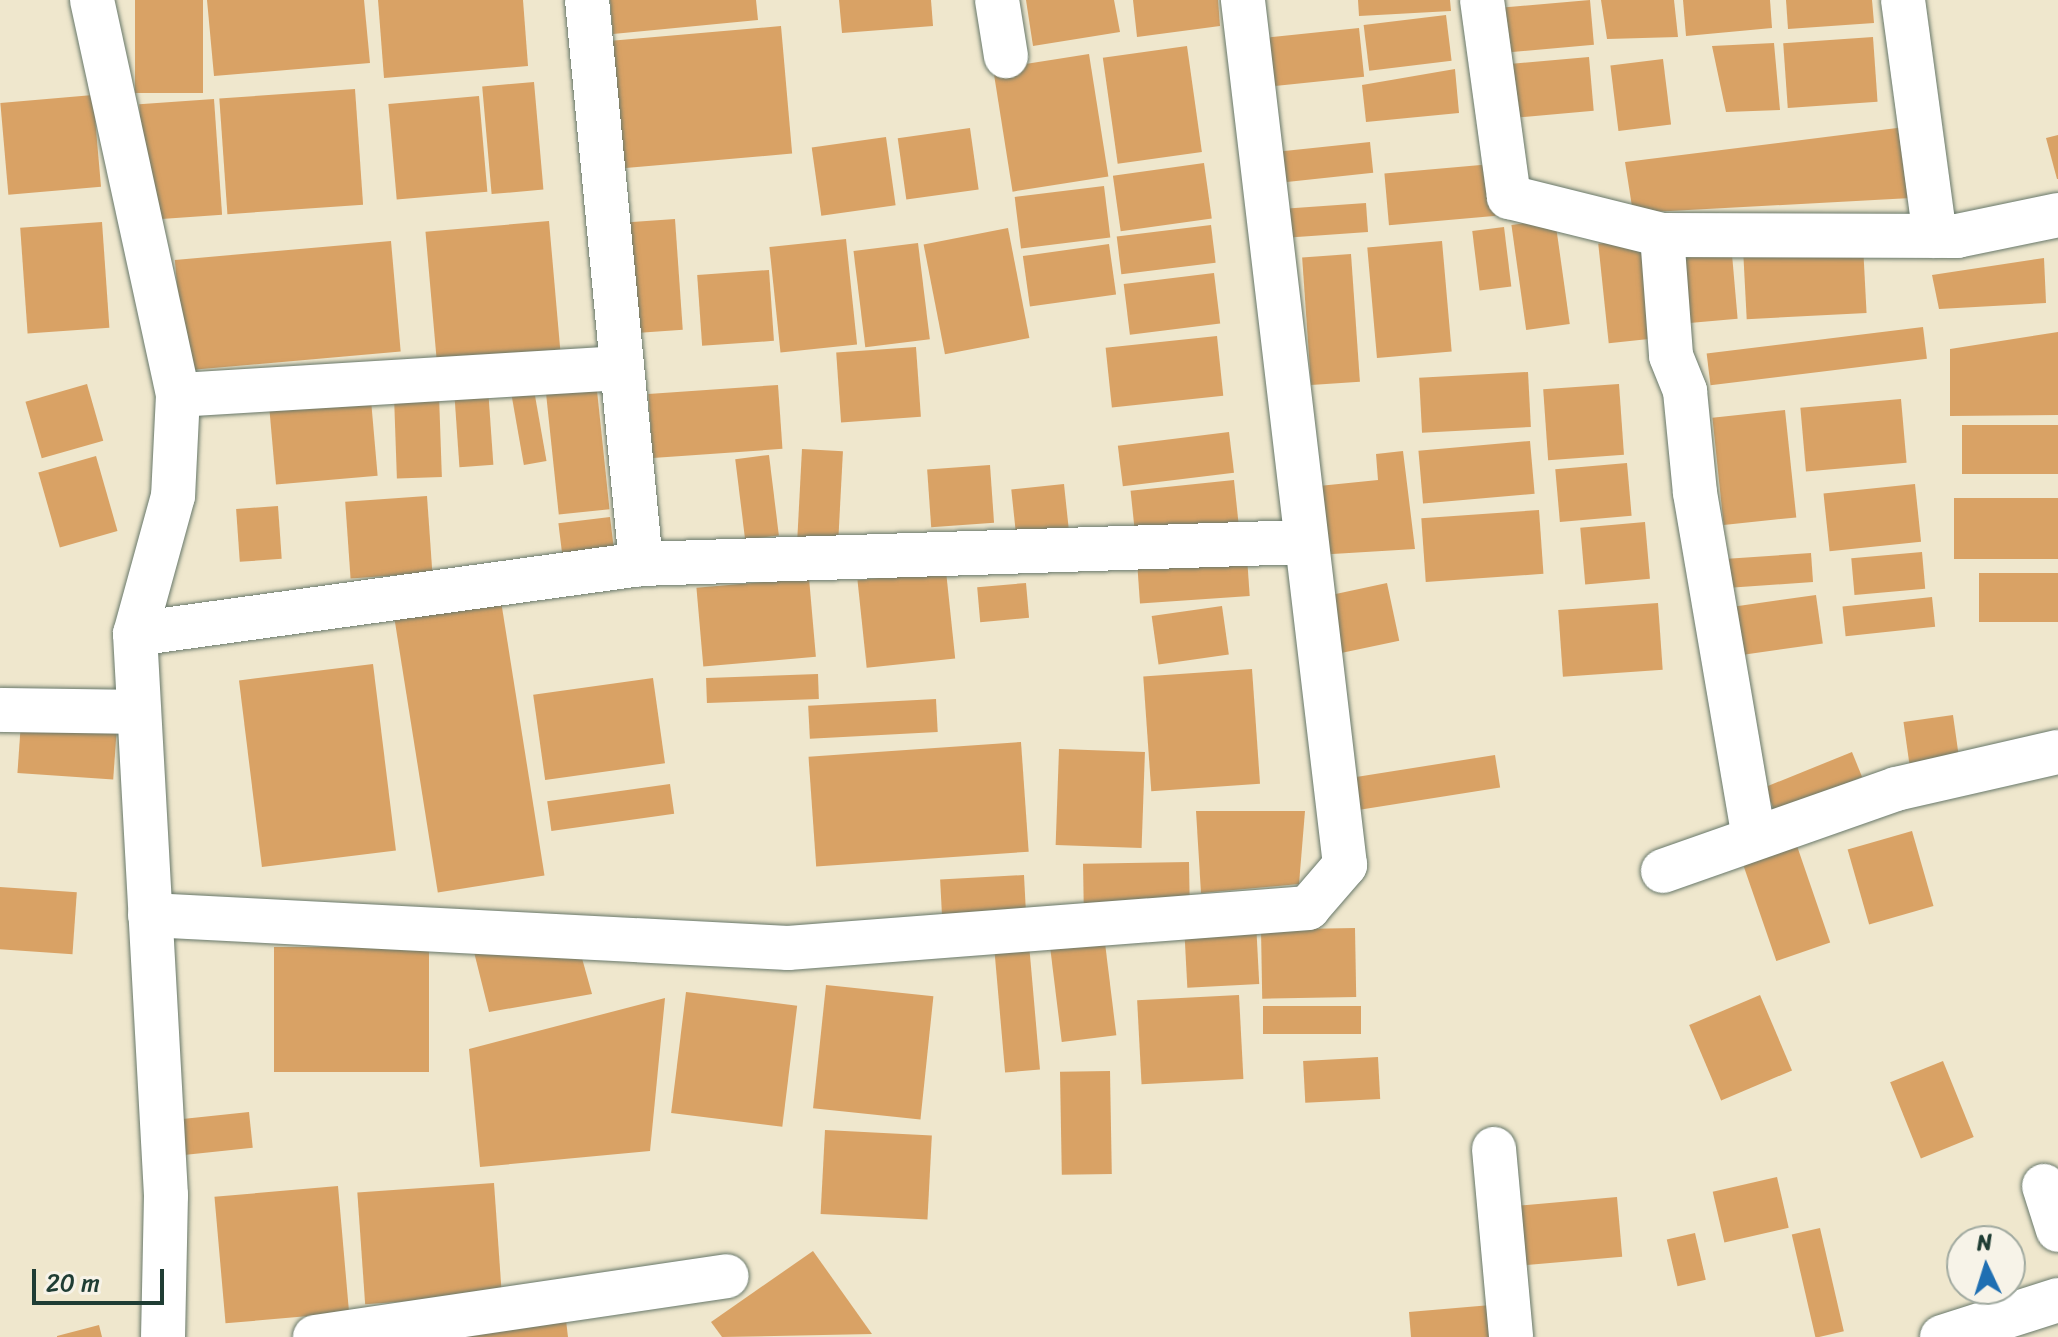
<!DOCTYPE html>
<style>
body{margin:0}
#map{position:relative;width:2058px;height:1337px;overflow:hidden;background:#efe7cd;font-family:Sriracha,sans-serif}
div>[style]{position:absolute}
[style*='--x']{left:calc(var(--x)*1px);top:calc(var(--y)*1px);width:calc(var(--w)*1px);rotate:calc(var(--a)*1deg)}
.building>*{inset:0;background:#d9a265;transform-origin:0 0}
.roads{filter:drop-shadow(0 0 2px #68786a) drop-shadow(0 0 2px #68786a)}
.minor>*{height:44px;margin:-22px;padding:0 22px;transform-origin:22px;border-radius:22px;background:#fff}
.tertiary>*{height:44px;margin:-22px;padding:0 22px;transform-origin:22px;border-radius:22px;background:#fff}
span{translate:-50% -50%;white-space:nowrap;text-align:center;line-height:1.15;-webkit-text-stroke:7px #f7f3e8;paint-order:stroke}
.north{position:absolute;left:1946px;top:1225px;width:80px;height:80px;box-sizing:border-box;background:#f7f3e8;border:2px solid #a1aaa0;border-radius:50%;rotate:356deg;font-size:22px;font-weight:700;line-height:32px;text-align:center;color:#1f3d34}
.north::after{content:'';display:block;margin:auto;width:28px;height:36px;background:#1f6fb2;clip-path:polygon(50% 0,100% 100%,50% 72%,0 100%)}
.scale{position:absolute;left:32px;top:1269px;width:132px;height:36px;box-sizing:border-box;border:4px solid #1f3d34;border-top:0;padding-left:10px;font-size:24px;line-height:28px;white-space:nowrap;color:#1f3d34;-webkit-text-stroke:6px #f7f3e8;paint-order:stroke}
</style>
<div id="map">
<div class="building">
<div style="left:135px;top:0;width:68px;height:93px"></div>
<div style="clip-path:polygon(207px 0,364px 0,370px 63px,214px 76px)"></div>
<div style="clip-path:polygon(378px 0,523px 0,528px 66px,384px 78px)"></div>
<div style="clip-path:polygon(610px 0,756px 0,758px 20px,613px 34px)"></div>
<div style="clip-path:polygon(839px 0,931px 0,933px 26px,842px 33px)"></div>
<div style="clip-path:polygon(1026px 0,1114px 0,1120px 32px,1033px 46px)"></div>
<div style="clip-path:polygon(1133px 0,1218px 0,1220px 26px,1137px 37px)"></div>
<div style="clip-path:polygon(1358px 0,1450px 0,1451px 11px,1359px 16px)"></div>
<div style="left:1590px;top:0;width:45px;height:90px;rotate:85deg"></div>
<div style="clip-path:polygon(1601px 0,1674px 0,1678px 37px,1607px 39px)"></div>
<div style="clip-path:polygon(1683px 0,1770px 0,1772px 28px,1686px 36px)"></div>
<div style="clip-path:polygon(1786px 0,1872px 0,1874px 23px,1788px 29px)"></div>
<div style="left:1446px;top:15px;width:46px;height:83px;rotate:83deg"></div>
<div style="left:781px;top:26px;width:128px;height:170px;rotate:85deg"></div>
<div style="left:1359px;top:28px;width:49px;height:92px;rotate:84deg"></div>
<div style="left:1873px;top:37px;width:65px;height:90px;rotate:86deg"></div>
<div style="clip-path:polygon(1774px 43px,1780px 110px,1726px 112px,1712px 46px)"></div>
<div style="left:1187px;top:46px;width:107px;height:85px;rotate:82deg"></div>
<div style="left:1089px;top:54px;width:124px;height:97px;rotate:81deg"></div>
<div style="left:1589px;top:57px;width:54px;height:77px;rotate:85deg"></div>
<div style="left:1663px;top:59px;width:66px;height:53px;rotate:83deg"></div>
<div style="clip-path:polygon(1455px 69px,1459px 113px,1366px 122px,1362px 85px)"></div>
<div style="left:534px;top:82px;width:108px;height:52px;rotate:85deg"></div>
<div style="left:355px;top:89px;width:116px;height:136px;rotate:86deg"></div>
<div style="left:93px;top:95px;width:92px;height:93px;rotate:85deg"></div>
<div style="left:479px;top:96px;width:96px;height:91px;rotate:85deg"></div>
<div style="left:214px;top:99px;width:116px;height:75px;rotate:86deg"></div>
<div style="clip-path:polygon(1905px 127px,1911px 198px,1633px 213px,1625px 162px)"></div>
<div style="left:970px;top:128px;width:62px;height:73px;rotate:82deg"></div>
<div style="clip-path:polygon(2058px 135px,2058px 179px,2057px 179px,2046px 138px)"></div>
<div style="left:886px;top:137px;width:69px;height:75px;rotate:82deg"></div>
<div style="left:1370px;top:142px;width:31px;height:101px;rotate:84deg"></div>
<div style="left:1204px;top:163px;width:56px;height:92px;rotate:82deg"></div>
<div style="left:1492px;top:164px;width:52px;height:108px;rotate:85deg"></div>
<div style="left:1104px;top:186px;width:52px;height:90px;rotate:83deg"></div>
<div style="left:1366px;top:203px;width:29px;height:89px;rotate:86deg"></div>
<div style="left:675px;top:219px;width:111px;height:50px;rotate:86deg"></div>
<div style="left:1555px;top:219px;width:106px;height:44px;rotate:82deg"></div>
<div style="left:549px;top:221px;width:129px;height:124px;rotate:85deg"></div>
<div style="left:102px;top:222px;width:106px;height:82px;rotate:86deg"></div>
<div style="left:1211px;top:225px;width:38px;height:95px;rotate:83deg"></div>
<div style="left:1504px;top:227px;width:60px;height:32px;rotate:83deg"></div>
<div style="left:1008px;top:228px;width:112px;height:86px;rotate:79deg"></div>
<div style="left:846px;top:239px;width:106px;height:77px;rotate:84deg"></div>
<div style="left:1643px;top:239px;width:100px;height:45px;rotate:84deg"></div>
<div style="left:391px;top:241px;width:111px;height:217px;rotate:85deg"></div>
<div style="left:1442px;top:241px;width:111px;height:75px;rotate:85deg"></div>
<div style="left:918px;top:243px;width:97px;height:65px;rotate:83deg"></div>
<div style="left:1731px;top:243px;width:76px;height:54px;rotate:85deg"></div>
<div style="left:1109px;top:244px;width:51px;height:87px;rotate:82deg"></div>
<div style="left:1863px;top:245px;width:68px;height:120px;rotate:87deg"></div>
<div style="left:1351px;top:254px;width:128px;height:49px;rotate:86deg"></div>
<div style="clip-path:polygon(2044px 258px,2046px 303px,1939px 309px,1932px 275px)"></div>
<div style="left:769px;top:270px;width:71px;height:72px;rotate:86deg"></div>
<div style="left:1214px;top:273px;width:51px;height:91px;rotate:83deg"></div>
<div style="left:1923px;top:327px;width:32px;height:218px;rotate:83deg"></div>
<div style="clip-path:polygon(2058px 332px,2058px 415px,1950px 416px,1950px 349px)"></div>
<div style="left:1217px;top:336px;width:60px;height:112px;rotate:84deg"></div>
<div style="left:916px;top:347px;width:70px;height:80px;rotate:86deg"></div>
<div style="left:1528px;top:372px;width:55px;height:109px;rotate:87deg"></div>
<div style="left:596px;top:381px;width:129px;height:51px;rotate:84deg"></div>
<div style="left:87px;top:384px;width:59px;height:64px;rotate:74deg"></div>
<div style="left:1619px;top:384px;width:71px;height:76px;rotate:86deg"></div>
<div style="left:778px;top:385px;width:64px;height:130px;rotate:86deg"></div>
<div style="left:488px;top:388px;width:77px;height:34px;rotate:86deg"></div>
<div style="left:534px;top:390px;width:72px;height:23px;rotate:80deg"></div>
<div style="left:439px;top:395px;width:82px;height:45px;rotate:88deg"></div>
<div style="left:1901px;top:399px;width:64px;height:101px;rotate:85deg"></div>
<div style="left:371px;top:400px;width:76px;height:102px;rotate:85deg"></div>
<div style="left:1785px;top:410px;width:108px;height:73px;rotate:84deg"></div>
<div style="left:2058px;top:425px;width:49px;height:96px;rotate:90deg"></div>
<div style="left:1229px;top:432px;width:41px;height:112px;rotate:83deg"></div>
<div style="left:1530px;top:441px;width:53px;height:112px;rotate:85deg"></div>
<div style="left:802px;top:449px;width:41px;height:89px;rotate:3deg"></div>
<div style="clip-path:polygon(1403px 451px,1415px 549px,1316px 555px,1309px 487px,1378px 480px,1376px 454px)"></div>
<div style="left:769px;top:455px;width:81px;height:34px;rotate:83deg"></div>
<div style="left:96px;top:456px;width:78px;height:60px;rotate:74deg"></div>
<div style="left:1627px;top:463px;width:53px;height:72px;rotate:85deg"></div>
<div style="left:990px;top:465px;width:58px;height:63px;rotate:86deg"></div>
<div style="left:1234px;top:480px;width:55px;height:104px;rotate:84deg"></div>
<div style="left:1064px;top:484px;width:44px;height:53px;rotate:84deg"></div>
<div style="left:1915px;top:484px;width:58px;height:92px;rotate:84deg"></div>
<div style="left:427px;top:496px;width:77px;height:82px;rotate:86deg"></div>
<div style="left:2058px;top:498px;width:61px;height:104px;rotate:90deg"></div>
<div style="left:278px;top:506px;width:53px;height:42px;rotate:86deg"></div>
<div style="left:1539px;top:510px;width:64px;height:118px;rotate:86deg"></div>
<div style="left:610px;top:517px;width:40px;height:52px;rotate:83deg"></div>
<div style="left:1645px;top:522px;width:57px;height:65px;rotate:85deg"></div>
<div style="left:1922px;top:552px;width:37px;height:71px;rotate:85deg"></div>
<div style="left:1811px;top:553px;width:29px;height:87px;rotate:86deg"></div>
<div style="left:1247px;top:557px;width:39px;height:110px;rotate:86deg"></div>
<div style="left:946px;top:571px;width:88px;height:89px;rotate:84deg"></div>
<div style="left:2058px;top:573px;width:49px;height:79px;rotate:90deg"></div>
<div style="left:809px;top:578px;width:79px;height:113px;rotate:85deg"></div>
<div style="left:1026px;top:583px;width:35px;height:49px;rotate:85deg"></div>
<div style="left:1387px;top:583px;width:59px;height:68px;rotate:78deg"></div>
<div style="left:1816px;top:595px;width:49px;height:82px;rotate:82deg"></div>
<div style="left:1932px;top:597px;width:30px;height:90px;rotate:84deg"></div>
<div style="left:501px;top:601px;width:278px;height:108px;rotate:81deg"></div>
<div style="left:1658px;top:603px;width:67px;height:100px;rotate:86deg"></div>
<div style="left:1222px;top:606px;width:49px;height:71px;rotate:82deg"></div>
<div style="left:373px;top:664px;width:188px;height:135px;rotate:83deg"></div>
<div style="left:1252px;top:669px;width:115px;height:109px;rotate:86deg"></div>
<div style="left:818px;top:674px;width:25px;height:112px;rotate:88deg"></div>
<div style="left:653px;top:678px;width:86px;height:121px;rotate:82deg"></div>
<div style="left:936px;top:699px;width:33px;height:128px;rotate:87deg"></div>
<div style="left:1953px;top:715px;width:44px;height:50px;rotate:82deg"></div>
<div style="left:21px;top:722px;width:96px;height:51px;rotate:4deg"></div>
<div style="left:1021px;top:742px;width:110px;height:213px;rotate:86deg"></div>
<div style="left:1059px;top:749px;width:86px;height:96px;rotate:2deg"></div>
<div style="left:1852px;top:752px;width:27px;height:94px;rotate:68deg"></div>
<div style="left:1495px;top:755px;width:33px;height:147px;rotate:81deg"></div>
<div style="left:670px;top:784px;width:30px;height:124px;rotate:82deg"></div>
<div style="clip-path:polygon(1196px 811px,1305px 811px,1299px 884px,1201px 893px)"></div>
<div style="left:1912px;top:831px;width:78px;height:67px;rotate:74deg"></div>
<div style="left:1797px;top:846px;width:102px;height:57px;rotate:71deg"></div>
<div style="left:1189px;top:862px;width:40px;height:106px;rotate:89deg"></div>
<div style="left:1024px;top:875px;width:39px;height:84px;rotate:87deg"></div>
<div style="left:0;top:887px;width:77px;height:62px;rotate:4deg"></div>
<div style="left:1256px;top:922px;width:62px;height:72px;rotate:87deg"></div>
<div style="left:1355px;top:928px;width:69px;height:94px;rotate:89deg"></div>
<div style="left:1105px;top:943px;width:93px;height:55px;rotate:83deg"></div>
<div style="clip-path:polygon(578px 944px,592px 994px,489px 1012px,473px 948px)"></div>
<div style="left:1029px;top:944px;width:126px;height:35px;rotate:85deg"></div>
<div style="left:274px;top:947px;width:155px;height:125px"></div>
<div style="left:826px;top:985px;width:108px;height:124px;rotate:6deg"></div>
<div style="left:686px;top:992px;width:112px;height:122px;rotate:7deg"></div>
<div style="left:1239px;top:995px;width:84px;height:102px;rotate:87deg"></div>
<div style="left:1760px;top:995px;width:82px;height:77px;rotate:67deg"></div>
<div style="clip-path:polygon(665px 998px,650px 1151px,480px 1167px,469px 1049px)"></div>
<div style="left:1361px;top:1006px;width:28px;height:98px;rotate:90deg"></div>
<div style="left:1378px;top:1057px;width:42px;height:75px;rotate:87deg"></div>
<div style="left:1943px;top:1061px;width:82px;height:57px;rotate:68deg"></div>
<div style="left:1110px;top:1071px;width:103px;height:50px;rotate:89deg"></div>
<div style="left:249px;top:1112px;width:36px;height:74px;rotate:84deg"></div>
<div style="left:825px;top:1130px;width:107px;height:84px;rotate:3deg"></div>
<div style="left:1777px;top:1177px;width:52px;height:66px;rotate:77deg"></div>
<div style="left:494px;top:1183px;width:112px;height:137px;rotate:86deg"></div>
<div style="left:338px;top:1186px;width:127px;height:124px;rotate:85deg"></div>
<div style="left:1617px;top:1197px;width:60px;height:103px;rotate:85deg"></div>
<div style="left:1820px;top:1228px;width:106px;height:29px;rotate:77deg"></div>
<div style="left:1695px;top:1233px;width:48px;height:29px;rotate:77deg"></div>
<div style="clip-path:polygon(813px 1251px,872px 1334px,722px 1337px,711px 1322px)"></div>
<div style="clip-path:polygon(1491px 1305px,1494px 1337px,1411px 1337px,1409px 1312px)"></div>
<div style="clip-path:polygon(565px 1312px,568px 1337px,401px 1337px)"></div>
<div style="clip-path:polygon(99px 1325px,102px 1337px,57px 1337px,57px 1336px)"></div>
</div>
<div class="roads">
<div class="minor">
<div style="--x:587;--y:0;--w:567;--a:84.53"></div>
<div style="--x:997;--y:0;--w:57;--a:80.9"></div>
<div style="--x:1482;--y:0;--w:199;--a:82.2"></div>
<div style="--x:1509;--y:197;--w:158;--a:13.9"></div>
<div style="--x:1662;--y:235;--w:295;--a:0.2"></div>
<div style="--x:1957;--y:236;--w:103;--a:-11.7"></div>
<div style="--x:1903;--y:0;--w:238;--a:82.3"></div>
<div style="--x:1662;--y:235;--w:121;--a:85.7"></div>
<div style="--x:1671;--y:356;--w:38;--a:68"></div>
<div style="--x:1685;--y:391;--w:102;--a:84.4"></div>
<div style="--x:1695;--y:493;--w:349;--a:80.3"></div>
<div style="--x:178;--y:395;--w:442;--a:-3.5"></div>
<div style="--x:135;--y:634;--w:511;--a:-7.88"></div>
<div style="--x:641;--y:564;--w:663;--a:-1.9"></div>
<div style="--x:0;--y:710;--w:139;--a:0.8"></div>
<div style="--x:1663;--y:871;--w:247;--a:-19.4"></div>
<div style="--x:1896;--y:789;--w:166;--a:-12.9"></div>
<div style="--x:150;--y:915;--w:639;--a:2.96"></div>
<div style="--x:788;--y:948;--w:522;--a:-4.4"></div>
<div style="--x:1308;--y:908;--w:57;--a:-49.3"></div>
<div style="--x:1345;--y:865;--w:871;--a:-96.73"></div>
<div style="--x:1494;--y:1149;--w:189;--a:84.8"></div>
<div style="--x:2044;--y:1186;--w:46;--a:72.3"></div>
<div style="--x:315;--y:1337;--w:416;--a:-8.4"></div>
<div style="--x:1942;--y:1337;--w:122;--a:-17.7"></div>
</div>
<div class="tertiary">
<div style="--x:92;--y:0;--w:404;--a:77.7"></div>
<div style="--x:178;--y:395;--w:101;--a:92.8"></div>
<div style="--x:173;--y:496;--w:143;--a:105.4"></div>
<div style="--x:135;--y:634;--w:562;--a:86.84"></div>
<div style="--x:166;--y:1195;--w:142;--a:91.2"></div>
</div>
</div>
<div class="north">N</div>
<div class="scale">20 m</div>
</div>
